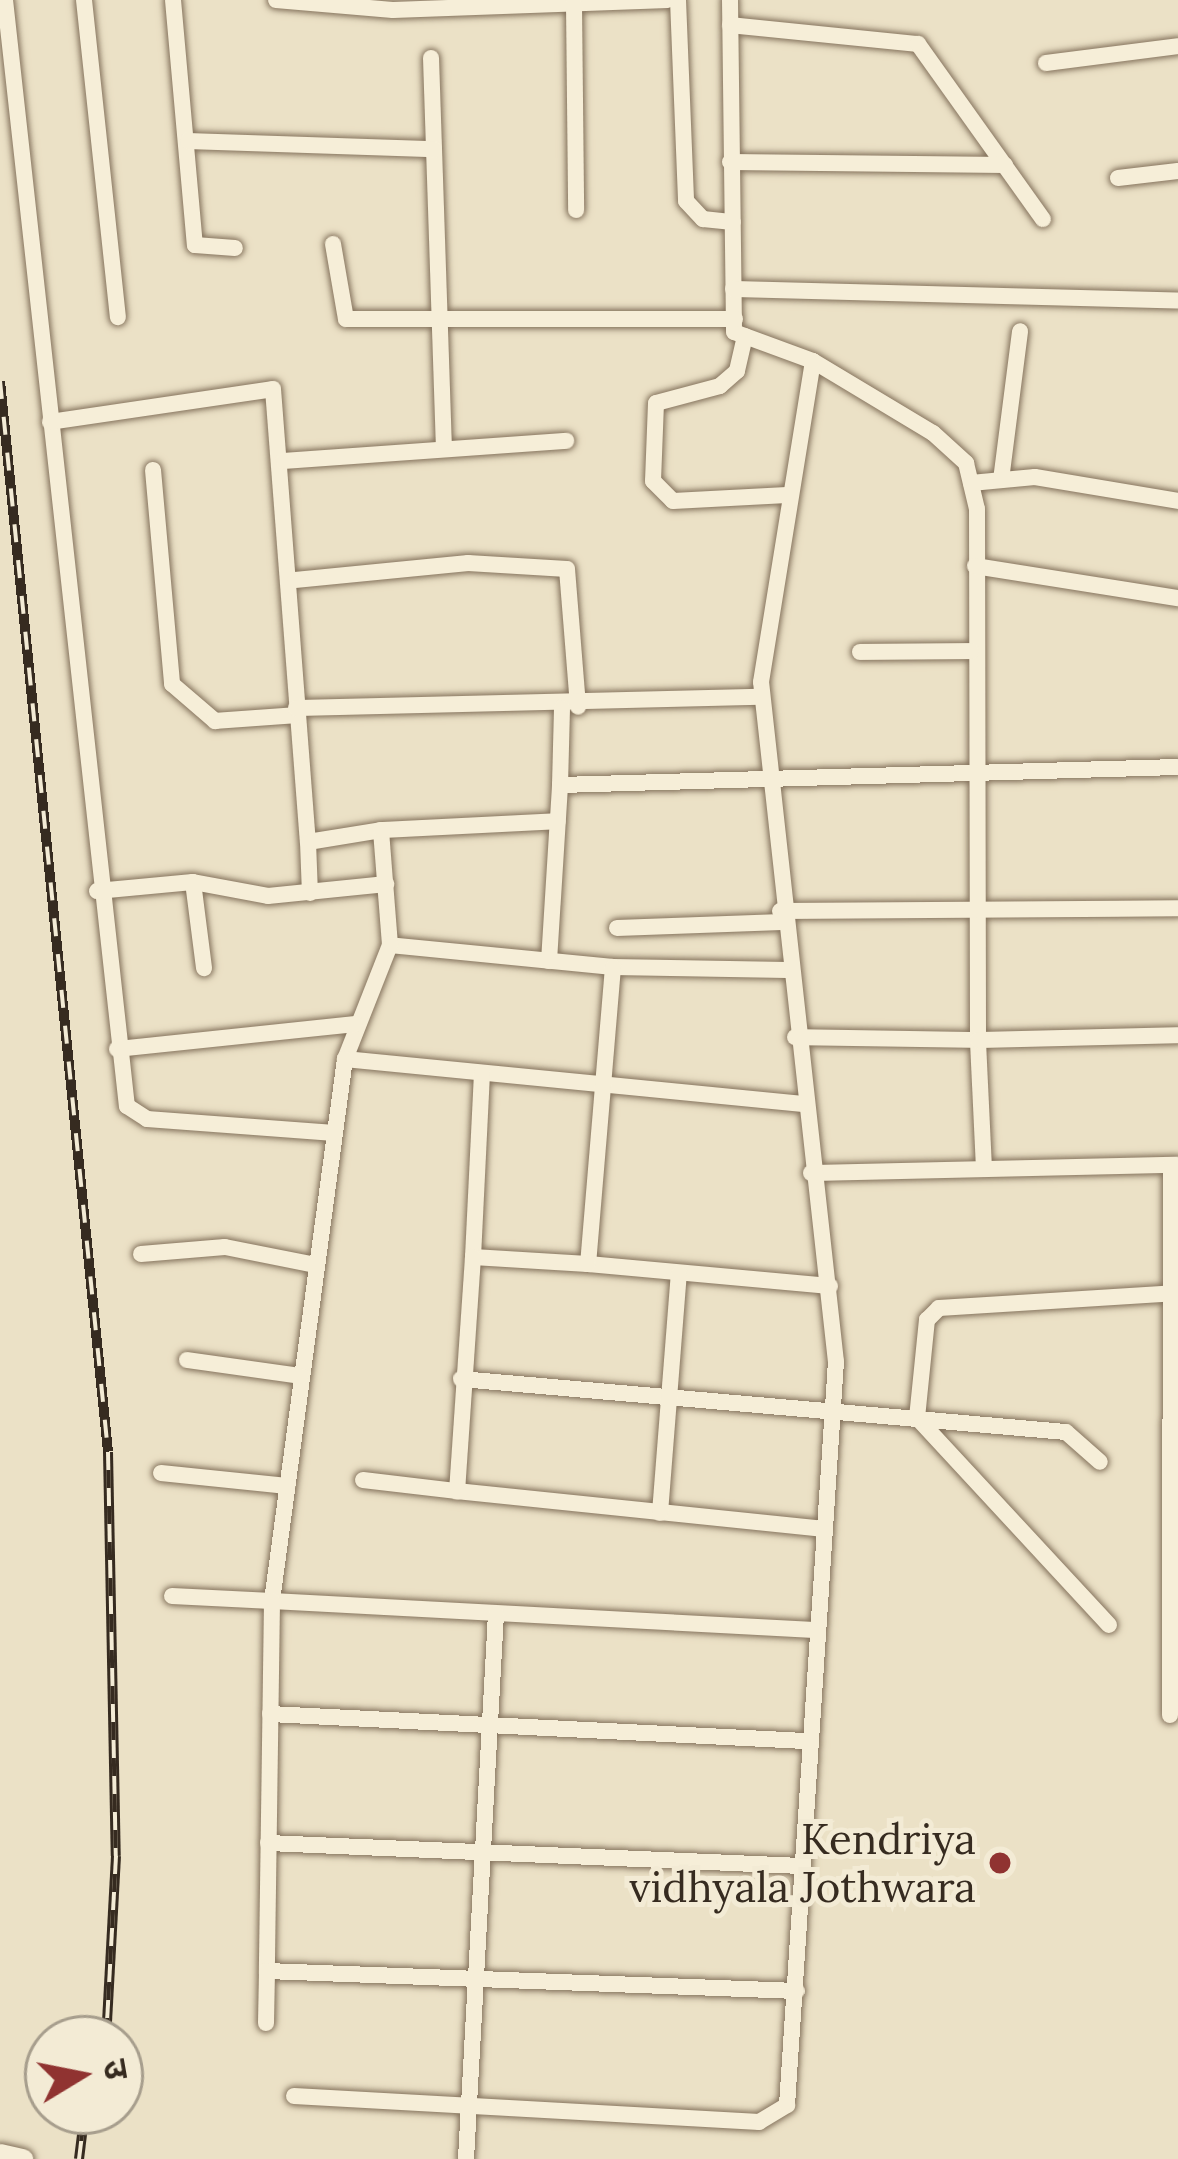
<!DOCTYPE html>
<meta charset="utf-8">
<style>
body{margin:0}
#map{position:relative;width:1178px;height:2159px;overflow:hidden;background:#ebe1c6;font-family:Lora,"Noto Sans Devanagari",serif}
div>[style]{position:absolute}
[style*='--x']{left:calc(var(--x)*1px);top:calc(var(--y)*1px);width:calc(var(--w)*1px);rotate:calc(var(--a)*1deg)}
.roads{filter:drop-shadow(0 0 3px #85735d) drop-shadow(0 0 3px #85735d)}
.minor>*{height:16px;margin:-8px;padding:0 8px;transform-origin:8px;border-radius:8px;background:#f6eed8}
.tertiary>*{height:21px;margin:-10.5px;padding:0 10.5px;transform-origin:10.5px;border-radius:10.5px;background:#f6eed8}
.rail>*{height:10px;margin-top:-5px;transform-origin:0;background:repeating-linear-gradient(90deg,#f3ebd5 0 18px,#362b20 0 36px);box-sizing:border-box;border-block:3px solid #362b20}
.dots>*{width:33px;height:33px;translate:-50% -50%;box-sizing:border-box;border:6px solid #f3ebd5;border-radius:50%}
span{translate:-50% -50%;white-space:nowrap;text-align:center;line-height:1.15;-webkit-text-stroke:10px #f3ebd5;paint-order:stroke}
.poi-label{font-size:42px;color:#362b20}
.right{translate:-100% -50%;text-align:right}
.north{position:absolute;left:24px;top:2015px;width:120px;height:120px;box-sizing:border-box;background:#f3ebd5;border:3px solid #a79e8d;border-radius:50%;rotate:80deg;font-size:33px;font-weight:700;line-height:48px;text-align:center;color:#362b20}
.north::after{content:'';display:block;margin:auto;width:42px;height:54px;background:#903331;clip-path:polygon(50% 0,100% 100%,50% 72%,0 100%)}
</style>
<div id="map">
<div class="roads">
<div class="minor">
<div style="--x:5;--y:0;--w:1113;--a:83.71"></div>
<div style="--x:127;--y:1106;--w:24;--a:33"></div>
<div style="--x:147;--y:1119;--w:188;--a:4.3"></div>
<div style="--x:84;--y:0;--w:319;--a:83.9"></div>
<div style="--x:173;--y:0;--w:246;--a:84.9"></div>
<div style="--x:195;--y:245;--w:40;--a:4.3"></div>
<div style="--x:276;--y:0;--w:117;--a:4.9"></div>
<div style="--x:393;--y:10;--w:275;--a:-2.1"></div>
<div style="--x:678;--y:0;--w:201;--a:87.7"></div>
<div style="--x:686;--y:201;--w:25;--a:47"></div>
<div style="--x:703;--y:219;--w:30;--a:6"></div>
<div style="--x:730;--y:0;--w:332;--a:89.3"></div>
<div style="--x:734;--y:332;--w:84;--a:20.2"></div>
<div style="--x:813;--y:361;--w:140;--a:31"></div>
<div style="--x:933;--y:433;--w:45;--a:42.3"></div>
<div style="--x:966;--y:463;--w:47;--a:76.6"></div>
<div style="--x:977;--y:509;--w:531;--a:89.89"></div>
<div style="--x:978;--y:1040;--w:183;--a:-179.1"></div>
<div style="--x:574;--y:4;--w:206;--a:89.4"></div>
<div style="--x:730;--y:25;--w:189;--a:5.8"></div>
<div style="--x:918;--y:44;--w:215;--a:54.5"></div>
<div style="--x:431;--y:58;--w:389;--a:88.1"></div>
<div style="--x:1046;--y:63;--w:133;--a:-7.3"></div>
<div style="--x:188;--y:141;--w:246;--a:1.9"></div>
<div style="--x:730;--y:162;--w:275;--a:0.6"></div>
<div style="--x:1118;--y:178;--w:60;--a:-6.7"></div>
<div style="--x:333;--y:244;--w:76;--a:80.2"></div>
<div style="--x:346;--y:319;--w:389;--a:0"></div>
<div style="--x:733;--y:289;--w:445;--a:1.5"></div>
<div style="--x:745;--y:336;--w:36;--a:103"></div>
<div style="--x:737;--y:371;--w:23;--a:139"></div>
<div style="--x:720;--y:386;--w:66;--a:165.1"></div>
<div style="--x:656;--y:403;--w:78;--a:92.2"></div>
<div style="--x:653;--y:481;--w:28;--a:45"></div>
<div style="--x:673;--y:501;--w:114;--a:-3"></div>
<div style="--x:50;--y:422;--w:225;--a:-8.4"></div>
<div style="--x:273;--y:389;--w:454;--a:85.6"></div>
<div style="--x:308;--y:842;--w:74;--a:-9.3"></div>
<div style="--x:284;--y:461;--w:283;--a:-4.1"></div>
<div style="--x:153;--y:470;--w:215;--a:84.9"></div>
<div style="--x:172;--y:684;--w:57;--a:40.7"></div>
<div style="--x:215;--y:721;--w:82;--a:-4.2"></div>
<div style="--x:1001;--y:480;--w:150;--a:-82.7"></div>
<div style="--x:971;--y:483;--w:64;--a:-5.4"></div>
<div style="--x:1035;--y:477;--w:145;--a:9.5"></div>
<div style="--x:975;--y:566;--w:206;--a:9"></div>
<div style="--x:295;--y:580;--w:174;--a:-5.6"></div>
<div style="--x:468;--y:563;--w:99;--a:3.5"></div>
<div style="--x:567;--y:569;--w:138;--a:85.4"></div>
<div style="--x:860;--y:652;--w:111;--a:-0.5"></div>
<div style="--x:296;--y:708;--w:466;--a:-1.4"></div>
<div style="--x:560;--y:785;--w:77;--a:-88.5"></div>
<div style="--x:308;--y:842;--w:51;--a:87.8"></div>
<div style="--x:193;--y:882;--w:87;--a:82.7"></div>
<div style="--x:97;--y:891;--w:96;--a:-5.4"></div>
<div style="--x:193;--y:882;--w:76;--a:10.6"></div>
<div style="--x:268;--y:896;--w:119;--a:-5.8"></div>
<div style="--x:780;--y:911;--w:398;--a:-0.4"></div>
<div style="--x:617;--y:928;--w:165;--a:-2.1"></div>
<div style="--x:390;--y:945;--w:115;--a:-94.5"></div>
<div style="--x:381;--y:830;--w:177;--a:-2.9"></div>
<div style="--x:549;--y:961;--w:176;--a:-86.4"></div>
<div style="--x:560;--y:785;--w:618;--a:-1.67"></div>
<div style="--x:613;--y:967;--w:224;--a:-174.4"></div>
<div style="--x:390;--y:945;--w:123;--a:111.5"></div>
<div style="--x:345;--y:1059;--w:460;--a:5.6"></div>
<div style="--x:787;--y:970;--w:174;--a:-179"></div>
<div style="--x:613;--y:967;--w:298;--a:94.8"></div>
<div style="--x:588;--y:1264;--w:243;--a:5.2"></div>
<div style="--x:117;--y:1049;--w:239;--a:-6"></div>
<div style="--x:345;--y:1059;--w:547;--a:97.67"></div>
<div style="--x:272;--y:1601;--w:543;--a:3.06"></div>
<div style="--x:482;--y:1073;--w:184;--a:92.8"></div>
<div style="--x:473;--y:1257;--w:115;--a:3.5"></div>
<div style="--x:984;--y:1169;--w:129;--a:-92.7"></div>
<div style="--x:978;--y:1040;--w:200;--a:-1.4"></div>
<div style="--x:811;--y:1173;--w:366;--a:-1.3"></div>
<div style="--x:141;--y:1254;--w:84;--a:-4.8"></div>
<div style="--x:225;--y:1247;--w:93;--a:11.2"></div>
<div style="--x:473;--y:1257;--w:235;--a:93.9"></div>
<div style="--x:457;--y:1491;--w:369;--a:5.9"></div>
<div style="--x:187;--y:1360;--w:115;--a:8"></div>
<div style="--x:461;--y:1379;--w:607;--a:5.01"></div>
<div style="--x:1066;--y:1432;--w:45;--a:41.4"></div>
<div style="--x:161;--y:1473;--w:127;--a:5.9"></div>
<div style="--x:363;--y:1480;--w:95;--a:6.7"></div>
<div style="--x:660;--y:1513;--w:240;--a:-85.5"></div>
<div style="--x:172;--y:1596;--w:100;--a:2.9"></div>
<div style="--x:272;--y:1601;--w:370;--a:90.8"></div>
<div style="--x:267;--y:1971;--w:530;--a:2.16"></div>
<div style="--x:1109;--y:1625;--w:282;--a:-132.8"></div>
<div style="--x:917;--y:1418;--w:99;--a:-84.2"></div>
<div style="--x:927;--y:1320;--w:17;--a:-45"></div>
<div style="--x:939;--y:1308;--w:239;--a:-3.6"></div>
<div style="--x:270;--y:1714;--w:535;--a:2.89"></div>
<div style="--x:1170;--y:1715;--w:550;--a:-89.9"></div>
<div style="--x:268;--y:1843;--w:534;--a:2.47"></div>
<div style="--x:266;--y:2023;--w:52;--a:-88.9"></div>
<div style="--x:294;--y:2096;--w:466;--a:3.2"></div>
<div style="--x:759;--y:2122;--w:33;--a:-31"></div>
<div style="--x:787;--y:2105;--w:745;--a:-86.23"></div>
<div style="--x:836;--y:1362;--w:684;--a:-96.29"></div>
<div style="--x:761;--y:682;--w:325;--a:-80.8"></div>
<div style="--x:466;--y:2159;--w:546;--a:-86.85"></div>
</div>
<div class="tertiary">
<div style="--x:0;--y:2154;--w:23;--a:13"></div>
</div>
</div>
<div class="rail">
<div style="--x:0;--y:381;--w:1076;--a:84.24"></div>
<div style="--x:108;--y:1452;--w:404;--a:88.9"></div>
<div style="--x:116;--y:1856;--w:183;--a:93.1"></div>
<div style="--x:79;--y:2159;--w:48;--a:-82.9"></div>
</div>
<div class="dots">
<div style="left:1000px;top:1863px;background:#903331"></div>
</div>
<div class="poi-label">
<span class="right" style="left:976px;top:1863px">Kendriya<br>vidhyala Jothwara</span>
</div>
<div class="north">उ</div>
</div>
